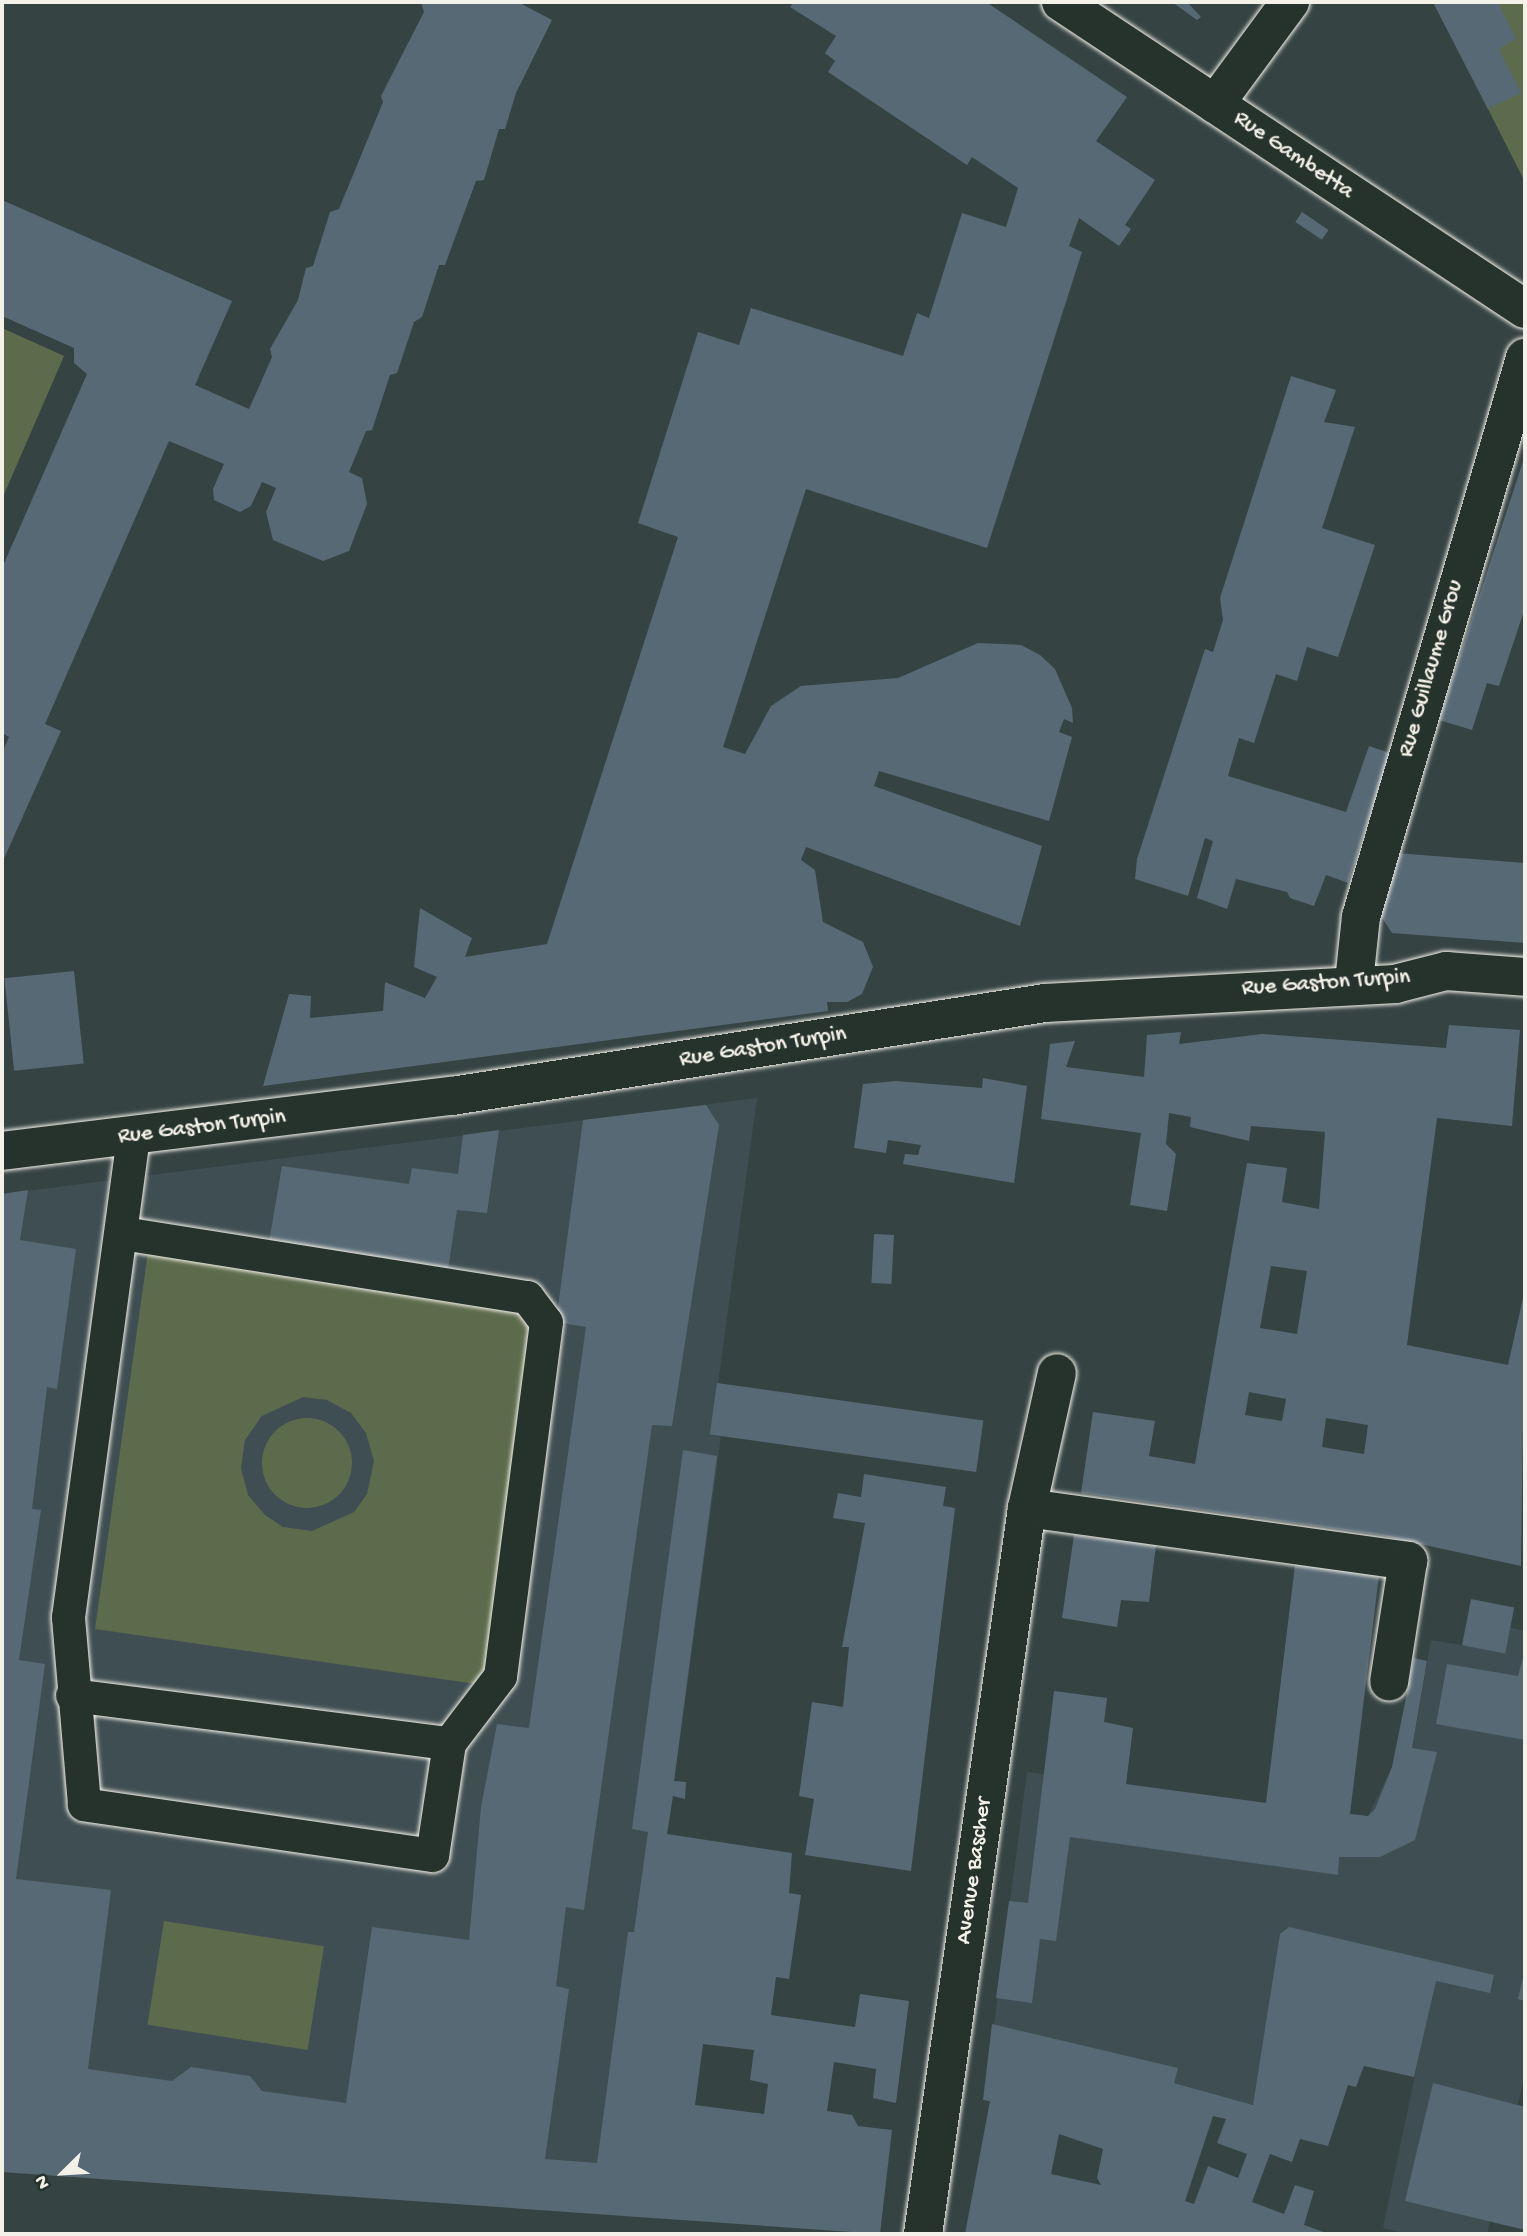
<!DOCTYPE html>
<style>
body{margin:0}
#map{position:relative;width:1527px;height:2236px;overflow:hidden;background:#354343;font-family:"Gochi Hand",sans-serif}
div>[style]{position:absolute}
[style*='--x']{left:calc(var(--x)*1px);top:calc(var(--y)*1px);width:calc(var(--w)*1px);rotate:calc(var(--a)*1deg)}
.built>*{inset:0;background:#3f4e52}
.green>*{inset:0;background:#5d6b4d;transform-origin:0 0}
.round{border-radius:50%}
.building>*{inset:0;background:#576975;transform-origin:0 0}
.roads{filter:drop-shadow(0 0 2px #f4f1e8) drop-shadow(0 0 2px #f4f1e8)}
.lane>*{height:33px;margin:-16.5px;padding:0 16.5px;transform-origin:16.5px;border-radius:16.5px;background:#26332d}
.street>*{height:38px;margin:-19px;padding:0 19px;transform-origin:19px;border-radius:19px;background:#26332d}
span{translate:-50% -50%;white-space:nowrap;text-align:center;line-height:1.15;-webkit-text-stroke:5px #26332d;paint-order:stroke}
.street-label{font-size:23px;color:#f4f1e8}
.frame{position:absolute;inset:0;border:4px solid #f4f1e8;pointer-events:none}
.north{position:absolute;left:28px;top:2138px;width:70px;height:70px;-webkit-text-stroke:5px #26332d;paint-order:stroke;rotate:246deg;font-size:19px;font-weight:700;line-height:28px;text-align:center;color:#f4f1e8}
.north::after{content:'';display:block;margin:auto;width:24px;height:32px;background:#f4f1e8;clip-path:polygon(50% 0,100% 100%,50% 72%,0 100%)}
</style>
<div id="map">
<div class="built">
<div style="clip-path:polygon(757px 1098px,711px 1435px,721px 1436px,667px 1834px,703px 2044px,678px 2220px,2px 2172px,2px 1194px)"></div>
<div style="clip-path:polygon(1509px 1627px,1525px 1631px,1525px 2074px,1487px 2234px,1408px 2234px,1383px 2228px,1427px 2018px,1322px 1992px,1303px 2119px,1175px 2083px,1138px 2160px,1059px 2134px,1062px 2118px,994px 2081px,990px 2101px,984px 2100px,1027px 1772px,1368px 1816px,1392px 1767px,1396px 1746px,1412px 1748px,1431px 1640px,1504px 1652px)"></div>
</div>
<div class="green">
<div style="clip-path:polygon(1433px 2px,1525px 2px,1525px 182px,1488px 109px)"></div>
<div style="clip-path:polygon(2px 328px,64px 356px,2px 499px)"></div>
<div style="clip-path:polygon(evenodd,150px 1238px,549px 1299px,497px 1687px,95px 1629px,150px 1238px,303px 1397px,327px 1400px,351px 1413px,366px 1433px,374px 1461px,367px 1494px,354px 1512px,312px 1531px,283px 1527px,265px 1515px,248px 1495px,241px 1468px,245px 1440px,262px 1416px,303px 1397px)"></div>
<div class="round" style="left:262px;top:1418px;width:90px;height:90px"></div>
<div style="left:164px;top:1921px;width:162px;height:105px;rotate:9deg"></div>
</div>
<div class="building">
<div style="clip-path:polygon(421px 2px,518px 2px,552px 20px,516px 93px,505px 129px,499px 129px,484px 180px,476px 181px,445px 265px,439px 265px,422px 317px,414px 322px,397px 373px,390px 375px,372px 430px,366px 431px,349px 472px,362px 478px,367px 504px,349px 551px,323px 561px,273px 540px,266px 512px,276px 488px,262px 482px,251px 506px,240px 512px,214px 500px,213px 489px,224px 464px,169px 441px,45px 724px,61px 731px,2px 863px,2px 753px,9px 737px,2px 733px,2px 568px,87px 374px,74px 363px,74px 348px,2px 316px,2px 200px,232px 301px,195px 385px,249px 409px,272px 357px,270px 349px,298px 300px,306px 268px,313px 266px,330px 212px,339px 209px,383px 102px,381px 96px,424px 12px)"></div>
<div style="clip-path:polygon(794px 2px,986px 2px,1127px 97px,1096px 141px,1155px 180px,1125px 225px,1131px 229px,1119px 246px,1079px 218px,1069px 246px,1082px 252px,987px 548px,806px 489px,723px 747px,745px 754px,771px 706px,801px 686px,898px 678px,978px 643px,1021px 645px,1040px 655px,1055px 669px,1072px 708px,1073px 723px,1064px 719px,1059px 732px,1072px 737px,1049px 821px,879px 771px,874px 786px,1042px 846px,1020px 926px,806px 847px,801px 860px,815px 870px,823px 922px,863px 942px,873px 967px,862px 994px,847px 1002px,827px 1002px,828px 1011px,263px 1086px,289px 994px,311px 996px,310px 1018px,383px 1011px,385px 982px,425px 998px,437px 977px,414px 967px,420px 908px,472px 938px,465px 957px,547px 944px,678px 537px,638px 523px,698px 332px,739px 345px,751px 308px,903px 356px,917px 313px,929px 318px,962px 213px,1006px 227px,1018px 188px,972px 157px,967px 165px,828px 72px,835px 61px,825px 53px,836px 36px,790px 7px)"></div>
<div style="clip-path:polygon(1172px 2px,1187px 2px,1201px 17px,1197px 20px)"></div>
<div style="clip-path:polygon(1433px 2px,1498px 2px,1516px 39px,1499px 49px,1521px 93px,1488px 109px)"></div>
<div style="left:1302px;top:212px;width:32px;height:12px;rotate:34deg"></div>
<div style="clip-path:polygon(1291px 376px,1336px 390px,1324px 422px,1355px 427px,1322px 528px,1375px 545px,1338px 657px,1307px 647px,1297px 681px,1276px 674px,1254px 743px,1239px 738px,1228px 776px,1346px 812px,1369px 746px,1390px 753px,1348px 883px,1326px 875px,1314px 906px,1290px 898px,1287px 892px,1236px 879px,1227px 909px,1197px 898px,1213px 841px,1205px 838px,1188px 896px,1135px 879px,1137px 859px,1205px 649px,1213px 652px,1223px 620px,1220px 598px)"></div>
<div style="clip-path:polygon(1525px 455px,1525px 608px,1499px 686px,1487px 683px,1472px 730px,1439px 720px)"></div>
<div style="clip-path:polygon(1396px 853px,1525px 863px,1525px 943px,1392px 933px,1377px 910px)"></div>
<div style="left:74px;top:971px;width:93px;height:70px;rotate:84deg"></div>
<div style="clip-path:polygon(evenodd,1449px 1025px,1520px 1030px,1512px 1126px,1437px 1118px,1407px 1345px,1508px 1365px,1525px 1289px,1521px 1566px,1379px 1535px,1081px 1493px,1093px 1412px,1155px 1421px,1149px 1456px,1195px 1464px,1247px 1163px,1287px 1168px,1282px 1202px,1319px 1209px,1325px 1132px,1251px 1126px,1249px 1141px,1190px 1127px,1191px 1117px,1169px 1113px,1166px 1144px,1176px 1154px,1167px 1211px,1130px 1205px,1141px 1133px,1041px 1119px,1050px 1044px,1075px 1041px,1066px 1067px,1144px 1077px,1147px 1035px,1181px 1032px,1179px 1044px,1262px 1034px,1446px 1048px,1449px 1025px,1271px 1266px,1307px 1271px,1297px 1334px,1260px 1328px,1271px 1266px,1449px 1025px,1249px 1392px,1286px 1399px,1282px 1421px,1245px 1415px,1249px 1392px,1449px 1025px,1326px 1418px,1368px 1425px,1364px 1454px,1322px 1447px,1326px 1418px)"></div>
<div style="clip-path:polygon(983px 1078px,1027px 1086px,1014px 1183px,903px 1164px,905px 1154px,918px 1155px,921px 1145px,888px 1140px,886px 1153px,854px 1148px,863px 1084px,896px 1081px,982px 1088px)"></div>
<div style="clip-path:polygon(evenodd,706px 1105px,719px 1125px,672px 1426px,652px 1425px,584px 1910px,566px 1907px,556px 1986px,569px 1989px,545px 2159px,597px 2163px,628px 1932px,634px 1932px,648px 1832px,632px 1829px,683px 1450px,717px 1456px,674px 1781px,686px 1782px,685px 1799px,673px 1796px,667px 1834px,792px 1853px,789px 1893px,801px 1895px,789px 1979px,776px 1977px,771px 2015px,855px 2027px,860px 1994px,909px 2001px,896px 2103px,873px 2098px,876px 2069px,834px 2062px,827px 2111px,852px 2115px,858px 2126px,892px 2130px,880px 2234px,2px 2172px,2px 1194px,28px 1190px,20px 1240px,76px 1249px,57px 1389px,47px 1387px,32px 1509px,41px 1510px,19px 1660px,45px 1664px,16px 1879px,111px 1890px,88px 2069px,172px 2081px,191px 2067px,250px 2076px,262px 2091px,346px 2103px,372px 1927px,469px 1940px,481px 1807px,497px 1724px,529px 1728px,586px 1327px,556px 1322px,583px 1120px,706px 1105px,703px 2044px,754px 2050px,750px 2080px,768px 2084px,764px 2114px,695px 2105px,703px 2044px)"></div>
<div style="clip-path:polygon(499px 1130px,487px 1213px,457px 1210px,446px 1283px,269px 1242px,282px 1166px,409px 1184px,412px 1168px,458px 1174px,463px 1135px)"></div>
<div style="left:874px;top:1234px;width:20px;height:49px;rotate:3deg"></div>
<div style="left:717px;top:1383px;width:269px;height:52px;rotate:8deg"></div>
<div style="clip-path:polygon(864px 1474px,946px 1487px,943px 1506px,955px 1508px,911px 1871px,805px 1855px,814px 1799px,799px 1796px,812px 1702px,843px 1707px,849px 1647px,842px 1647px,865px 1523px,833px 1518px,838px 1493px,861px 1497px)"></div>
<div style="clip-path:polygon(1074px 1535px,1156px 1545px,1149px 1602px,1121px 1600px,1117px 1627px,1062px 1618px)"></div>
<div style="clip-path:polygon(1295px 1565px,1379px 1575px,1350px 1814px,1368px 1816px,1375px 1809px,1392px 1767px,1414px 1658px,1427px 1661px,1412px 1748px,1437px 1752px,1415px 1840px,1380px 1857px,1339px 1857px,1338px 1875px,1070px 1837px,1056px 1941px,1040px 1939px,1032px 2003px,996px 1998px,1009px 1901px,1028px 1903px,1054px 1691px,1107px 1698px,1104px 1722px,1133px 1728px,1126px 1784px,1266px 1803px)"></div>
<div style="left:1471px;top:1599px;width:44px;height:47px;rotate:11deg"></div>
<div style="clip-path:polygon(1525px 1650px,1525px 1740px,1436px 1724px,1447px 1664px,1518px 1676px)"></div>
<div style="clip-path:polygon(evenodd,1289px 1927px,1494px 1975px,1490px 1993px,1436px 1981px,1414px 2077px,1364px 2066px,1356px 2087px,1348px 2085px,1328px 2146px,1300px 2139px,1292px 2162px,1270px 2154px,1252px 2202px,1284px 2214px,1295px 2185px,1314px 2191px,1304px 2225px,1329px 2234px,965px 2234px,990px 2101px,983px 2100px,992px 2024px,1178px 2068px,1174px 2083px,1253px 2105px,1280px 1934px,1289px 1927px,1213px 2116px,1226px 2119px,1217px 2143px,1247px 2154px,1238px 2178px,1208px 2166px,1194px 2204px,1185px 2201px,1213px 2116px,1289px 1927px,1059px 2134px,1103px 2149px,1097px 2178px,1101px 2185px,1051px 2174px,1059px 2134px)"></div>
<div style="clip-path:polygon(1524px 1973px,1525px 1973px,1525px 2001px,1518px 1999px)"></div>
<div style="clip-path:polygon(1433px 2083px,1525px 2107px,1525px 2230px,1405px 2201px)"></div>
</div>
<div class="roads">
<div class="lane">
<div style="--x:122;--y:1233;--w:410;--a:9"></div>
<div style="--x:527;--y:1297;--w:31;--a:53"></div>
<div style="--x:546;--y:1322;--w:357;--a:97.4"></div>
<div style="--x:500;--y:1676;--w:84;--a:127.3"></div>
<div style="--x:449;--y:1743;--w:113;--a:98.6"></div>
<div style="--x:432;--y:1855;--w:352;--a:-171.7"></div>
<div style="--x:84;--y:1804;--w:188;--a:-94.9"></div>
<div style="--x:68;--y:1617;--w:484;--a:-82.3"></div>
<div style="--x:72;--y:1695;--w:380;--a:7.3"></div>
</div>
<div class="street">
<div style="--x:1061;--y:2;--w:556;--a:33.49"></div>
<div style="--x:1215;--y:104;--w:127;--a:-53.7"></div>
<div style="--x:1354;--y:982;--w:65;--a:-83.9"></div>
<div style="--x:1361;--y:917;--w:583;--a:-73.65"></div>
<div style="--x:2;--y:1151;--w:453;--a:-7"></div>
<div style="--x:452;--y:1096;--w:600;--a:-8.91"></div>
<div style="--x:1045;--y:1003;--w:351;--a:-3.1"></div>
<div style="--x:1395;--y:984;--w:53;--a:-14.3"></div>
<div style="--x:1446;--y:971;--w:79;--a:4.3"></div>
<div style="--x:1027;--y:1508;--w:385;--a:7.9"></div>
<div style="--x:1408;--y:1561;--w:122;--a:98.9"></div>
<div style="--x:923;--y:2234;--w:733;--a:-81.85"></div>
<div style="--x:1027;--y:1508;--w:138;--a:-77.5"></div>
</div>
</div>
<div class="street-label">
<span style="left:1293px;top:156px;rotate:34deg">Rue Gambetta</span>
<span style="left:1432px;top:669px;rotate:-74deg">Rue Guillaume Grou</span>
<span style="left:1326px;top:984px;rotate:-4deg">Rue Gaston Turpin</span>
<span style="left:763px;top:1048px;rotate:-9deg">Rue Gaston Turpin</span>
<span style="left:202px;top:1128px;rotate:-7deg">Rue Gaston Turpin</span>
<span style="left:975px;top:1871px;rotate:-82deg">Avenue Bascher</span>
</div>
<div class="frame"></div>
<div class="north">N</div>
</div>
